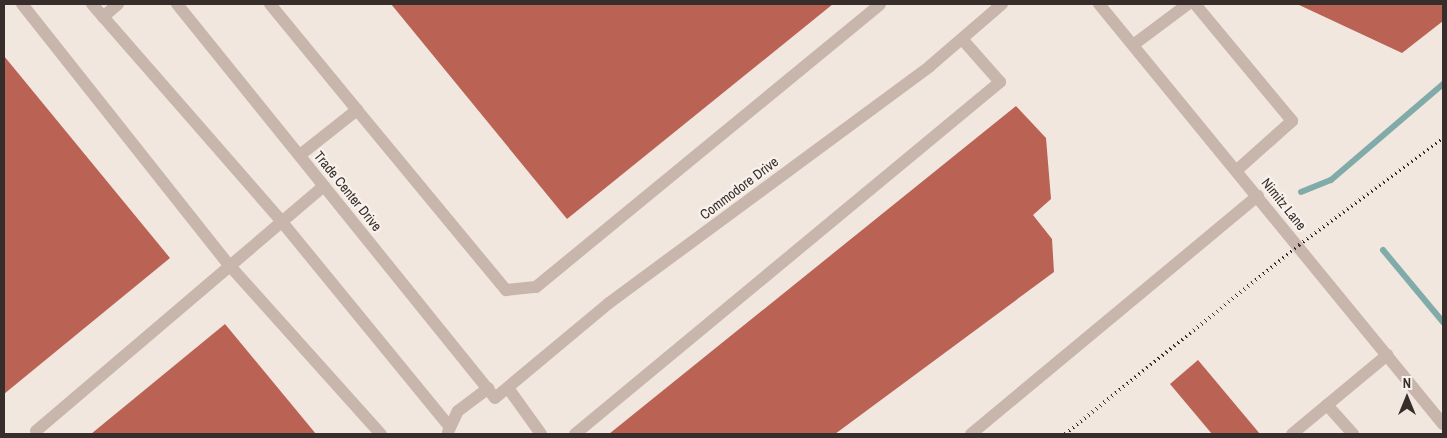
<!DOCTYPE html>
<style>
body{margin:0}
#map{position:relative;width:1447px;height:438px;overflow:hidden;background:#f1e7df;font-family:"Archivo Narrow",sans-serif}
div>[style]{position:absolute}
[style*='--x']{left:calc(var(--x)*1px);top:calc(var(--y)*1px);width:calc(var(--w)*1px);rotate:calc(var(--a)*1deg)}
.stream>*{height:6px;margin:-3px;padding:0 3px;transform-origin:3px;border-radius:3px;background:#81aba8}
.building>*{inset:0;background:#ba6254}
.minor>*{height:12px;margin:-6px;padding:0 6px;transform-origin:6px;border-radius:6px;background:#c8b6ac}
.rail>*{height:4px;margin-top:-2px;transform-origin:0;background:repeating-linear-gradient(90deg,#372d2a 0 1px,transparent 0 5px)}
span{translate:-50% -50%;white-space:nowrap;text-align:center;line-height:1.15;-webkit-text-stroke:4.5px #f8f1ec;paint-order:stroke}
.street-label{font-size:14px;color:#372d2a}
.frame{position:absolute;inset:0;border:5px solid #372d2a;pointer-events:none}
.north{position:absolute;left:1382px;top:373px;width:50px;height:50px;-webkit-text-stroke:4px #f8f1ec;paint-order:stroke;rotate:0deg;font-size:14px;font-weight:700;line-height:20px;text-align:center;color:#372d2a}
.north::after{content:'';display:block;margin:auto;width:18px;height:22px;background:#372d2a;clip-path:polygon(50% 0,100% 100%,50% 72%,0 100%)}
</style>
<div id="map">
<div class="stream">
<div style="--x:1301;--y:192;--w:32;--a:-22"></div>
<div style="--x:1331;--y:180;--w:148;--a:-40.6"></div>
<div style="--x:1383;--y:250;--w:94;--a:50.2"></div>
</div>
<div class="building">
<div style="clip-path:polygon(391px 4px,833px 4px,567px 219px)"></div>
<div style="clip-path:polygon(1297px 4px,1443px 4px,1443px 21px,1402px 53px)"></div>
<div style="clip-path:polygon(4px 56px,170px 258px,4px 394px)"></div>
<div style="clip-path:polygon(1016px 106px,1046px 138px,1051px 199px,1033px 215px,1052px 239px,1054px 272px,835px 434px,609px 434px)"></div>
<div style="clip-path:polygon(225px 324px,316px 434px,91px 434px)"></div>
<div style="clip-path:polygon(1198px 360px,1260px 434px,1212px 434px,1170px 384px)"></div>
</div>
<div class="minor">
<div style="--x:22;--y:4;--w:335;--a:51.6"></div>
<div style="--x:230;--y:266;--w:226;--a:48.1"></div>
<div style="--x:92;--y:4;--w:289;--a:48.9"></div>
<div style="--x:282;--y:222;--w:264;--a:50.7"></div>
<div style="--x:177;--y:4;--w:506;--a:51.09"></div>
<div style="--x:495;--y:398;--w:148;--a:-39.8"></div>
<div style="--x:609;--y:303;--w:399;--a:-36.4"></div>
<div style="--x:930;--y:66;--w:95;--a:-40.7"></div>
<div style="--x:270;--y:4;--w:137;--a:50.6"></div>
<div style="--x:1099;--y:4;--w:543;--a:50.68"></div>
<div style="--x:1195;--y:4;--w:152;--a:50.3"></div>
<div style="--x:1292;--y:121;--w:74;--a:138.3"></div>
<div style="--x:103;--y:17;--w:20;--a:-41"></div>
<div style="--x:1133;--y:45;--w:69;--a:-36.7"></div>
<div style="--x:300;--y:155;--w:73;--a:-38.3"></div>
<div style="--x:357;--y:110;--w:234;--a:50.4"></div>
<div style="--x:506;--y:290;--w:30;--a:-6"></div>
<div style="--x:536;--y:287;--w:445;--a:-39.4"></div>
<div style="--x:508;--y:388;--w:57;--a:54.3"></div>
<div style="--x:1327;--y:405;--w:39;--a:48"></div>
<div style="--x:36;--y:431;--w:378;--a:-40.4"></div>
<div style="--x:448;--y:432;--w:23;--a:-65"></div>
<div style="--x:458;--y:411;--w:38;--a:-37"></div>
<div style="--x:575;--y:434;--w:552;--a:-39.63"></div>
<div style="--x:1000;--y:82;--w:57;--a:-131.5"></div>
<div style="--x:971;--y:434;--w:373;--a:-39.7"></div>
<div style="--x:1292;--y:434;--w:124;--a:-39.7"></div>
</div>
<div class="rail">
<div style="--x:1065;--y:434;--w:301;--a:-38.9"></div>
<div style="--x:1299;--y:245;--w:179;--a:-36.6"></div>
</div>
<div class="street-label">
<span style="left:739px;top:188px;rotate:-37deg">Commodore Drive</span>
<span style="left:348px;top:191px;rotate:51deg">Trade Center Drive</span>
<span style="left:1284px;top:204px;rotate:51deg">Nimitz Lane</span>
</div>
<div class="frame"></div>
<div class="north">N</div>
</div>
